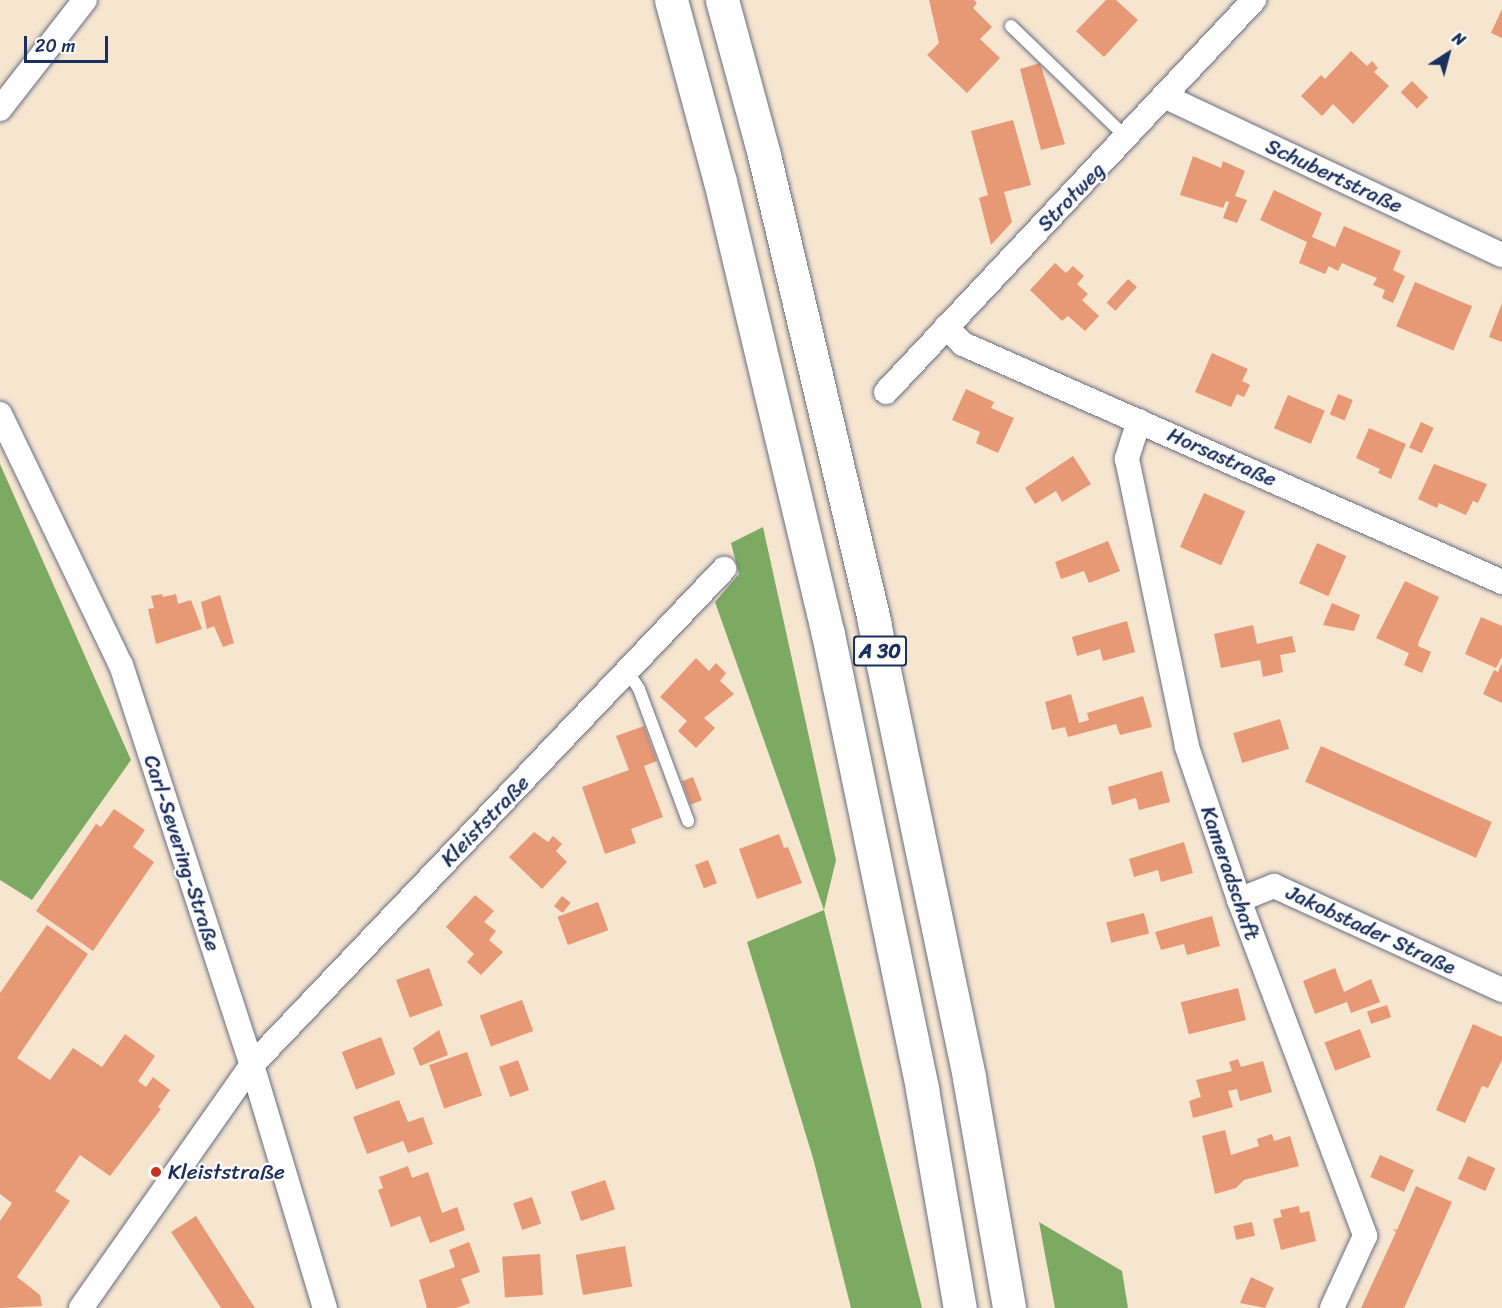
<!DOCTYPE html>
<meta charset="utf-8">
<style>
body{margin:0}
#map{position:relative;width:1502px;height:1308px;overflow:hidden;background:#f6e5cf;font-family:Sriracha,sans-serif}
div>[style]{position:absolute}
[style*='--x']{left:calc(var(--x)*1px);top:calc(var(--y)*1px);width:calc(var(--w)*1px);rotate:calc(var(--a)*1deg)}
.forest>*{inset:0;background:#7caa63}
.building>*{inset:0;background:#e79875;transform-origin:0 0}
.roads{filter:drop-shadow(0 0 2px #686f86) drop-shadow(0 0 2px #686f86)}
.service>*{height:12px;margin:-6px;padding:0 6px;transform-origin:6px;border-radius:6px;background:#fff}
.minor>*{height:24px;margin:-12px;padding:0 12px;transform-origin:12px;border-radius:12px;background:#fff}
.motorway>*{height:33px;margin:-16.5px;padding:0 16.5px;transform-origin:16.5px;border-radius:16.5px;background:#fff}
.dots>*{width:16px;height:16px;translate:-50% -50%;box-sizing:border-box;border:3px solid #fff;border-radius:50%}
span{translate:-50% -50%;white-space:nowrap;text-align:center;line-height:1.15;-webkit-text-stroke:4.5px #fff;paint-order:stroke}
.shield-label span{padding:2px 4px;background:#fff;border:2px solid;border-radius:4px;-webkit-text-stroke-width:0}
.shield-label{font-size:20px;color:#1b2f5e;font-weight:700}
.street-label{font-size:21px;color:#1b2f5e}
.poi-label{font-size:21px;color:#1b2f5e}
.left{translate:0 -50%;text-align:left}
.north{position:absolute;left:1418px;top:24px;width:60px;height:60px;-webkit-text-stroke:4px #fff;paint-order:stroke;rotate:36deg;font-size:16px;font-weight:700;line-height:24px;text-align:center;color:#1b2f5e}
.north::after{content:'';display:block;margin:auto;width:21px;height:27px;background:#1b2f5e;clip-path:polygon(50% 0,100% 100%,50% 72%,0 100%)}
.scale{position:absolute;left:24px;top:36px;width:84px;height:27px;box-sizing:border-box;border:3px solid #1b2f5e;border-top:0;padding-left:8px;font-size:18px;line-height:21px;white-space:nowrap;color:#1b2f5e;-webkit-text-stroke:4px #fff;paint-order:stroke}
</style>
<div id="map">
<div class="forest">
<div style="clip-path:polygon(0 464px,131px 760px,32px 900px,0 880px)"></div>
<div style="clip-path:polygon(763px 527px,836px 860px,824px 910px,922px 1308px,851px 1308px,813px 1158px,747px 942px,824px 910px,715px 602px,739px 574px,731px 543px)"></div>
<div style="clip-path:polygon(1039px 1222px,1122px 1271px,1128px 1308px,1055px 1308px)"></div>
</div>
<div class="building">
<div style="clip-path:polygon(929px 0,974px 0,977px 3px,973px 8px,992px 27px,980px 39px,1000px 58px,967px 93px,927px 55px,939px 43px)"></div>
<div style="clip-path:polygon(1106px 0,1116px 0,1138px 20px,1104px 57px,1076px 31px)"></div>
<div style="clip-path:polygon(1502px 9px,1502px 38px,1491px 33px)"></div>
<div style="clip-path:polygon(1351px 51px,1367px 66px,1372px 61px,1378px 68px,1374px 72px,1389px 86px,1353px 124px,1333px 104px,1322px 116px,1301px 96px,1321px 75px,1325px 79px)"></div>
<div style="clip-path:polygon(1040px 63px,1065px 144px,1041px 150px,1020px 69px)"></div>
<div style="left:1412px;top:81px;width:23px;height:16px;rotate:45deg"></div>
<div style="clip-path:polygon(1013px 120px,1031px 185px,1004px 192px,1012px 222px,991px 245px,979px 198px,988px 195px,971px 131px)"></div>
<div style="clip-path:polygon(1193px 156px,1221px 168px,1223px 161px,1245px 171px,1235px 196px,1247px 200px,1237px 223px,1223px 218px,1229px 202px,1226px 201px,1223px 208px,1180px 195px)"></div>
<div style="clip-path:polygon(1274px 190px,1322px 213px,1312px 237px,1335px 247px,1344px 226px,1401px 251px,1393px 270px,1405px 276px,1393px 303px,1382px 298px,1385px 290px,1373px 285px,1377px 278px,1360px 271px,1342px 263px,1338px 271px,1329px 266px,1325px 274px,1299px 263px,1307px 242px,1260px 220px)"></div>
<div style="clip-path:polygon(1055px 263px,1066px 273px,1073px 266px,1084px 276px,1077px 284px,1088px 294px,1082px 300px,1099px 316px,1085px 331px,1068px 316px,1062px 321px,1030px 290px)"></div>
<div style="left:1128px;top:279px;width:12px;height:32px;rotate:42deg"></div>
<div style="left:1415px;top:282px;width:62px;height:48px;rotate:23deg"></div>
<div style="clip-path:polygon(1502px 303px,1502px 342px,1489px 337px)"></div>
<div style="clip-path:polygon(1212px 353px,1248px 369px,1242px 381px,1250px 385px,1244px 397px,1237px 394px,1231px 407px,1195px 392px)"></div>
<div style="clip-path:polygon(966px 389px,994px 402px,991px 408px,1014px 418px,998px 453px,976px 443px,980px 432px,952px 420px)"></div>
<div style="left:1338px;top:394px;width:16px;height:22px;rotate:22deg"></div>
<div style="left:1288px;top:395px;width:40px;height:36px;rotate:23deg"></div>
<div style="left:1421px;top:422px;width:14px;height:28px;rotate:25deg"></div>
<div style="clip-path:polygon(1369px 428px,1406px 444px,1391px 479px,1378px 473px,1380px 469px,1356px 458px)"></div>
<div style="clip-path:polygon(1073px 456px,1091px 484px,1062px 502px,1056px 491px,1035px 504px,1025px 488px)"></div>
<div style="clip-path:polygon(1434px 464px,1487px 484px,1478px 503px,1473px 501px,1466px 515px,1439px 503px,1437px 508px,1418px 499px)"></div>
<div style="left:1204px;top:493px;width:45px;height:59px;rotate:24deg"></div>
<div style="clip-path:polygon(1108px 541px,1120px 571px,1089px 583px,1084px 571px,1061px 579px,1055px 562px)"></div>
<div style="left:1317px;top:543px;width:32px;height:44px;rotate:24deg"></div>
<div style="clip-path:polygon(1405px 581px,1439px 597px,1419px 641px,1418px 646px,1431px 652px,1422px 673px,1404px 665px,1409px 653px,1376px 638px)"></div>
<div style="clip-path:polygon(162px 594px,163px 597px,176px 594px,178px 604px,191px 600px,202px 629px,156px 644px,148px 609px,154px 608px,151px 596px)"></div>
<div style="clip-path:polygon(220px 595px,234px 643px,223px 647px,214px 626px,207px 629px,201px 602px)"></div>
<div style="clip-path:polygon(1332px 603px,1360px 615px,1354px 631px,1323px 625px)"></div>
<div style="clip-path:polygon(1481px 617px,1502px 626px,1502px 656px,1496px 668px,1465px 654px)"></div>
<div style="clip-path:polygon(1127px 621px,1135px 652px,1103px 661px,1100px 649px,1077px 656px,1072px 637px)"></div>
<div style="clip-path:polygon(1253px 625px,1257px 644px,1292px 636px,1296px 652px,1280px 655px,1283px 672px,1263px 677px,1260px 660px,1221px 668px,1214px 634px)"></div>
<div style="clip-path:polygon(696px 658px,709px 671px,716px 663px,726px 673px,720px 681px,734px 694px,704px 718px,715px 728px,696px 748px,678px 731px,687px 721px,660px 697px)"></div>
<div style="clip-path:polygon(1502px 663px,1502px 703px,1483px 694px,1494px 670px,1498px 672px)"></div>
<div style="clip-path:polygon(1071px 694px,1079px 723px,1089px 720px,1087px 713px,1143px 696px,1152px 727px,1120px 735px,1116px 724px,1068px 737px,1065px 727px,1052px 730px,1045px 702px)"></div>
<div style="left:1280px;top:719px;width:31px;height:49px;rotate:73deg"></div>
<div style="clip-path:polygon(644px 726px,657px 761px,644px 766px,663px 817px,631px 829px,636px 843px,605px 854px,582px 787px,629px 770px,616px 736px)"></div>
<div style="left:1321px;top:746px;width:187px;height:39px;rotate:24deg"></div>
<div style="clip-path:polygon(1162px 771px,1170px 802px,1139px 810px,1136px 798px,1112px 805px,1108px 787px)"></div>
<div style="left:693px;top:777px;width:25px;height:12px;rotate:69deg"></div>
<div style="clip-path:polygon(114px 809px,145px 830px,133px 847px,154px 862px,93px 951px,36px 911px,96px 824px,101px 827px)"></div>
<div style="clip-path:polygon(534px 832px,548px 842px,553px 836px,562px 844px,556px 851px,567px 862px,542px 889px,509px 857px)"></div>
<div style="clip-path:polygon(779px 834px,784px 848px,788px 847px,802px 883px,757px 899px,739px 849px)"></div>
<div style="clip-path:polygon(1184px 842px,1193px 873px,1161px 882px,1158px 870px,1134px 877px,1129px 859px)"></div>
<div style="left:708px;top:860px;width:25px;height:14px;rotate:69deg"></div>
<div style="clip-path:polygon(475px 895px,494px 911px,484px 922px,496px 931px,489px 940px,503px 952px,481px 975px,467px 962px,474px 954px,446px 927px)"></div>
<div style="left:562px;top:896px;width:11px;height:13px;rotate:38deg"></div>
<div style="left:598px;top:902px;width:30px;height:43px;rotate:70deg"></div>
<div style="left:1144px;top:913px;width:21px;height:39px;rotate:76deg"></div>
<div style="clip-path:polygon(1212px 916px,1220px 946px,1187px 955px,1184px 944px,1161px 950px,1155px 932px)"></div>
<div style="clip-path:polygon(47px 925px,88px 954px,17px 1058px,50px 1080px,73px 1048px,102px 1067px,125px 1034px,155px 1056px,138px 1081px,146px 1087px,153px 1077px,170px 1090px,158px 1107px,161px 1109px,110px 1176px,80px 1155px,55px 1191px,70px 1201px,17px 1277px,40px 1295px,42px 1306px,0 1308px,0 1221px,12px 1203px,0 1194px,0 993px)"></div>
<div style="left:429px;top:968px;width:40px;height:35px;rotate:70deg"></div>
<div style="clip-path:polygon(1335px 968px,1344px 992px,1371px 979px,1380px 1002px,1351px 1013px,1347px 1002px,1315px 1014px,1303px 981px)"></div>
<div style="left:1238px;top:988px;width:33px;height:59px;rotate:76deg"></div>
<div style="left:522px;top:1000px;width:33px;height:45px;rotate:70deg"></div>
<div style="left:1387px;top:1005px;width:13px;height:21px;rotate:72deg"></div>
<div style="clip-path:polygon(1473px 1024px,1502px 1037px,1502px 1060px,1488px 1088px,1482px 1086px,1465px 1123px,1436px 1110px)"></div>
<div style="left:1360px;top:1029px;width:30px;height:38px;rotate:69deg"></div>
<div style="clip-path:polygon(439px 1030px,448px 1055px,420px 1066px,413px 1048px)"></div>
<div style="left:381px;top:1037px;width:40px;height:42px;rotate:69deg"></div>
<div style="left:467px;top:1052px;width:46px;height:40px;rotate:71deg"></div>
<div style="clip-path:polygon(1238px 1059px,1241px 1067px,1263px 1061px,1272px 1092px,1240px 1101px,1237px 1089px,1228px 1091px,1233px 1107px,1193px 1118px,1189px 1101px,1201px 1097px,1196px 1080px,1232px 1071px,1229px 1062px)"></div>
<div style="left:518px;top:1060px;width:32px;height:20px;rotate:70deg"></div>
<div style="clip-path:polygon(399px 1100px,408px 1122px,423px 1117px,433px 1144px,408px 1153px,403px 1141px,367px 1154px,353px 1117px)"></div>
<div style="clip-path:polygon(1225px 1130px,1231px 1155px,1259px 1146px,1257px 1139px,1272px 1134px,1274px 1141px,1290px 1136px,1299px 1166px,1244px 1180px,1236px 1188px,1215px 1194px,1202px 1136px)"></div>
<div style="left:1380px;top:1155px;width:37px;height:24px;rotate:24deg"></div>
<div style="left:1468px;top:1156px;width:30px;height:25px;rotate:24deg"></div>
<div style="clip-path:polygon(408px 1166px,412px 1178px,428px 1172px,442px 1213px,457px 1207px,465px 1230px,430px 1243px,420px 1216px,391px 1227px,378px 1190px,383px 1188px,379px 1177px)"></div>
<div style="left:605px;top:1180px;width:31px;height:36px;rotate:71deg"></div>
<div style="clip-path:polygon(1416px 1186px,1452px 1202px,1420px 1273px,1404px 1308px,1361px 1308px,1396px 1232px,1393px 1229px,1397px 1230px)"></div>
<div style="left:532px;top:1197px;width:28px;height:20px;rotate:71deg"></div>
<div style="clip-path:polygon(1299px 1206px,1300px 1213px,1309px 1211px,1316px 1241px,1281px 1250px,1273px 1219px,1282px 1217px,1280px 1210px)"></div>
<div style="clip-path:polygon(196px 1216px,242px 1288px,255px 1308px,221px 1308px,171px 1232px)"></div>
<div style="left:1252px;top:1222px;width:14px;height:19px;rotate:78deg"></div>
<div style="clip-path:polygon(469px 1242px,480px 1272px,461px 1279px,470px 1303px,456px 1308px,427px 1308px,419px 1280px,455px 1267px,449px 1250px)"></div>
<div style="left:625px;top:1246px;width:41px;height:50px;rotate:80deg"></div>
<div style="left:540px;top:1254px;width:41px;height:38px;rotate:86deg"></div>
<div style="clip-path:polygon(1251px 1277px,1274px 1288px,1265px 1308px,1240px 1303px)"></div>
</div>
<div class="roads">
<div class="service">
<div style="--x:1011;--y:26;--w:161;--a:44"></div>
<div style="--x:628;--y:672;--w:20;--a:57"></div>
<div style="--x:639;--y:689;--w:141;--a:69.6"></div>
</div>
<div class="minor">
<div style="--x:1166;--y:97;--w:371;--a:25.2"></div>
<div style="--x:0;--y:109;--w:138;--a:-52.1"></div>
<div style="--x:946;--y:327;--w:24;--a:45"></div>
<div style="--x:963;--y:344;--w:589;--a:23.82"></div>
<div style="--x:886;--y:392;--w:538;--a:-46.81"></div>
<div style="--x:0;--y:414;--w:279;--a:64.3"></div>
<div style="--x:121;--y:665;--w:421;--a:71.9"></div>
<div style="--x:252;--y:1065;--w:254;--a:73.3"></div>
<div style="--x:1139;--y:421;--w:40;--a:108"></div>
<div style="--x:1127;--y:459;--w:294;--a:78.2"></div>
<div style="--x:1187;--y:747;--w:162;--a:71.2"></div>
<div style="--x:1239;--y:900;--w:359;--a:69.4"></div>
<div style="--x:1365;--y:1236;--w:79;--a:114.6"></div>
<div style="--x:1239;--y:900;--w:38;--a:-22"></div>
<div style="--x:1274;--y:886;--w:251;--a:24.5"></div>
<div style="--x:81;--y:1308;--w:297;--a:-54.9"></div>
<div style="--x:252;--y:1065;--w:685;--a:-46.42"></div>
</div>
<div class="motorway">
<div style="--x:671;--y:0;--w:188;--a:74.9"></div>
<div style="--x:720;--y:181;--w:466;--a:76.6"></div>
<div style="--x:828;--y:634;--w:465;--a:78.3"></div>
<div style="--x:922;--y:1089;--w:222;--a:80.2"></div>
<div style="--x:722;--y:0;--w:161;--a:74.8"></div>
<div style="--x:764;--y:155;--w:480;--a:76.7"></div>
<div style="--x:874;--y:622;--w:466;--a:78.2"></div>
<div style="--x:969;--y:1078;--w:233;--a:80.1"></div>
</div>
</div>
<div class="dots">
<div style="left:156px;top:1172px;background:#c8321e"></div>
</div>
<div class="shield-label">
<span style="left:880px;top:651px">A 30</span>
</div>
<div class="street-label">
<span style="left:1334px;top:176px;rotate:25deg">Schubertstraße</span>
<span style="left:1071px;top:197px;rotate:-46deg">Strotweg</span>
<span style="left:1222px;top:457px;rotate:24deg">Horsastraße</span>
<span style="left:485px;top:821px;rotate:-46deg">Kleiststraße</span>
<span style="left:182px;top:853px;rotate:72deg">Carl-Severing-Straße</span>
<span style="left:1230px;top:873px;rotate:71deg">Kameradschaft</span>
<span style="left:1371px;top:930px;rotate:25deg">Jakobstader Straße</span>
</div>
<div class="poi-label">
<span class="left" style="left:168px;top:1172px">Kleiststraße</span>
</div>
<div class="north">N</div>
<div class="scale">20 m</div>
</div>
